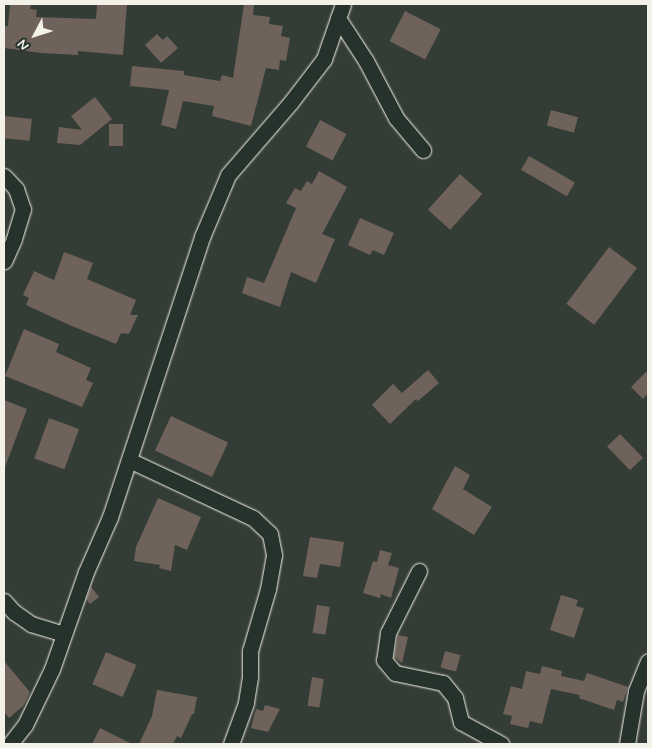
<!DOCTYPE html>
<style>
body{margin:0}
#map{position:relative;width:652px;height:748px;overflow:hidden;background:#343c36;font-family:Mynerve,sans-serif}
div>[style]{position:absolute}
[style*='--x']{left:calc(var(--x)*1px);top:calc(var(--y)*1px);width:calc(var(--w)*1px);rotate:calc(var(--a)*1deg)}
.building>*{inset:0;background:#6e625b;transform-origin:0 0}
.roads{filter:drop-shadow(0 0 1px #f4f1e8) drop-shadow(0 0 1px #f4f1e8)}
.street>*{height:15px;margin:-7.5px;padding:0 7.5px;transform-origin:7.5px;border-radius:7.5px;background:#26332d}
span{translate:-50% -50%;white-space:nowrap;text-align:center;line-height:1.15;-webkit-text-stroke:4px #26332d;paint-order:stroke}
.frame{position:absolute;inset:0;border:5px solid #f4f1e8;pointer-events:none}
.north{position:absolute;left:10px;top:10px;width:50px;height:50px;-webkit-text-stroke:4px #26332d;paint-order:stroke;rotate:230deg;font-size:14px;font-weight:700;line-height:20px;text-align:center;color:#f4f1e8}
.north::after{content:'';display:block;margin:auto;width:18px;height:22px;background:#f4f1e8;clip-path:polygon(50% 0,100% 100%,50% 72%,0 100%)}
</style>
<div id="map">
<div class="building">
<div style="clip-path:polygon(10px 4px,31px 4px,30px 9px,37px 10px,36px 17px,96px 19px,97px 4px,127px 4px,123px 55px,78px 51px,78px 55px,41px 53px,4px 48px,4px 26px,8px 26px)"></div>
<div style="clip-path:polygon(244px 4px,254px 4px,253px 15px,270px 17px,269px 24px,283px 26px,281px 36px,290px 38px,286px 61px,280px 60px,279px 70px,266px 68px,251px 126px,212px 116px,214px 106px,183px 101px,176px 129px,161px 125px,169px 90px,130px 86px,132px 66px,184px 71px,184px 75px,220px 81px,222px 75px,233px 78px)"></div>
<div style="left:405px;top:11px;width:40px;height:34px;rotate:27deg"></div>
<div style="clip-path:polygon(157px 34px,163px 40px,167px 36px,178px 48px,161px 63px,145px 45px)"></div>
<div style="clip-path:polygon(95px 97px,112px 119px,80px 145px,57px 143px,59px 127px,82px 130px,71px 116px)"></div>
<div style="left:551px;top:110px;width:28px;height:16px;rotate:15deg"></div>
<div style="left:4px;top:116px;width:28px;height:22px;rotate:6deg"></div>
<div style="left:320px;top:120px;width:30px;height:30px;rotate:28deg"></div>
<div style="left:109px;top:124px;width:14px;height:22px"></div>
<div style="left:529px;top:156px;width:53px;height:16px;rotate:30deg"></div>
<div style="clip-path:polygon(319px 171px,347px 187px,322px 234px,335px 239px,316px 283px,291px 272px,280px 307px,242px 293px,247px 277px,264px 283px,296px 208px,286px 203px,295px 188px,301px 191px,307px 181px,312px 184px)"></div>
<div style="left:460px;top:174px;width:30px;height:48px;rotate:42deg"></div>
<div style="clip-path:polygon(360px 218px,394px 233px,384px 255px,373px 250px,370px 255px,348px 245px)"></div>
<div style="left:609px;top:247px;width:35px;height:71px;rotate:37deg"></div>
<div style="clip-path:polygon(64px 252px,93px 263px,87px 279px,136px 300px,130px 315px,138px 315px,129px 334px,121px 333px,116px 344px,67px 324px,26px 305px,29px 298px,23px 295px,34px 271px,54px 280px)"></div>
<div style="clip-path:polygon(24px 329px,59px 344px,56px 352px,91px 368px,86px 380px,93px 383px,82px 407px,5px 376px)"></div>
<div style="clip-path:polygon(428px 370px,439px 383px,418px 401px,416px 399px,390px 424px,372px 405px,393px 384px,402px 393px)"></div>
<div style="clip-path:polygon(648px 370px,648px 393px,643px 399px,631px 387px)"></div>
<div style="clip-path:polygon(4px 400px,27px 409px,5px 467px,4px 467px)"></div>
<div style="left:171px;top:416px;width:63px;height:38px;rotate:25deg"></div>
<div style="left:49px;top:418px;width:32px;height:43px;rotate:20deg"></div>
<div style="left:620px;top:434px;width:33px;height:18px;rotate:46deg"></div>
<div style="clip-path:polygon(455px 466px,470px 475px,463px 489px,492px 507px,474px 535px,432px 509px)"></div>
<div style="clip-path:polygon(158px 498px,201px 517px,187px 550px,175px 545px,171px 571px,159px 568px,160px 565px,134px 561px,136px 547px)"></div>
<div style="clip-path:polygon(310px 537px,344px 542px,340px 567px,320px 564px,317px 578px,303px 576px)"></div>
<div style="clip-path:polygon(380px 550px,392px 553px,388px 565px,399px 568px,391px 598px,381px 594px,380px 598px,363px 593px,373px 561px,377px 562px)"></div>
<div style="clip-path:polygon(91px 587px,99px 597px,90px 604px,86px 599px)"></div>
<div style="clip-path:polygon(561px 595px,578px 600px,576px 606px,584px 608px,574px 638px,550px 630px)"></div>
<div style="left:317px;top:605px;width:13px;height:28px;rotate:9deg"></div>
<div style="clip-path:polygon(398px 635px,408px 637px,402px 663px,394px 657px)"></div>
<div style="left:445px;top:651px;width:16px;height:17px;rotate:15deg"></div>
<div style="left:106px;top:652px;width:33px;height:35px;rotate:23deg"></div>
<div style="clip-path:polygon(4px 661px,30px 692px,24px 705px,9px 718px,4px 712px)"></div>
<div style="clip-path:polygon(542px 666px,562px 671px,561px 676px,584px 681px,587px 673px,628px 687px,623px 702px,617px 700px,614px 710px,579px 698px,580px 695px,551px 689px,542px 724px,530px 721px,528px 728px,510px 724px,512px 716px,503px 714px,511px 686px,522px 689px,526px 671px,540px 674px)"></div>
<div style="left:312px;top:677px;width:12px;height:29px;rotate:9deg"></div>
<div style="clip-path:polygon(157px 690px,197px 697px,194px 714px,192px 714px,181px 738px,177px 736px,173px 744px,139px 744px,152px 716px)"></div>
<div style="clip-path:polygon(265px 705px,280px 709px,268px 732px,251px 728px,256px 709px,263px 711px)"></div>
<div style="clip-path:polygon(100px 728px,132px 744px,92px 744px)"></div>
</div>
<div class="roads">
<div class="street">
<div style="--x:338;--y:18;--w:51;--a:56.9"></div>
<div style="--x:366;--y:61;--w:64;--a:62.2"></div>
<div style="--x:396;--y:118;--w:42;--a:49.8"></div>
<div style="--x:4;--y:176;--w:18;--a:47"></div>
<div style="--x:16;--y:189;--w:21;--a:71"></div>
<div style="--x:23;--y:209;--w:31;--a:107"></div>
<div style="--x:14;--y:239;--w:24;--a:114"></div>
<div style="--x:129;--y:460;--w:137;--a:25.1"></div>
<div style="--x:253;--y:518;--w:23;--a:43"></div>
<div style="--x:270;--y:534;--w:21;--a:79"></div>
<div style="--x:274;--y:555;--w:35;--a:100"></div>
<div style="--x:268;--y:589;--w:65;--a:106.2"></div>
<div style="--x:250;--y:651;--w:26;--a:90"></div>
<div style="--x:250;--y:677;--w:26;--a:99"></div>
<div style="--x:246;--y:703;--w:44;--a:110.1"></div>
<div style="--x:419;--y:571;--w:69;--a:116.6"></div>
<div style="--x:388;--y:633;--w:27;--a:98"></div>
<div style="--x:384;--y:660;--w:17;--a:50"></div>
<div style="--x:395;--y:673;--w:49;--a:11.8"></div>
<div style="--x:443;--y:683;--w:19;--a:51"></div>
<div style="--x:455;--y:698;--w:25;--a:76"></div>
<div style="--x:461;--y:722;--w:46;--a:28.8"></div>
<div style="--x:4;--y:601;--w:15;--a:48"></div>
<div style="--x:14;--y:612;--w:21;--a:35"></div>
<div style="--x:31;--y:624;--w:34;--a:17"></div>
<div style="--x:10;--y:744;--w:24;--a:-52"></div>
<div style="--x:25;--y:725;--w:62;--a:-64.3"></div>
<div style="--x:52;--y:669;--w:103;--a:-70.7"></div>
<div style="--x:86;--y:572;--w:60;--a:-66.4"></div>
<div style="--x:110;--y:517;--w:295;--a:-71.8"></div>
<div style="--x:202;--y:237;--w:67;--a:-67.2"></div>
<div style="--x:228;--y:175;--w:96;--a:-49.2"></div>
<div style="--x:291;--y:102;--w:54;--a:-52.5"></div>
<div style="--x:324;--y:59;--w:58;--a:-70.9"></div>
<div style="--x:627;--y:744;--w:54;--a:-80.4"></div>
<div style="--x:636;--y:691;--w:32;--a:-68"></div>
</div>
</div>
<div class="frame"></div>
<div class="north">N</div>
</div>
